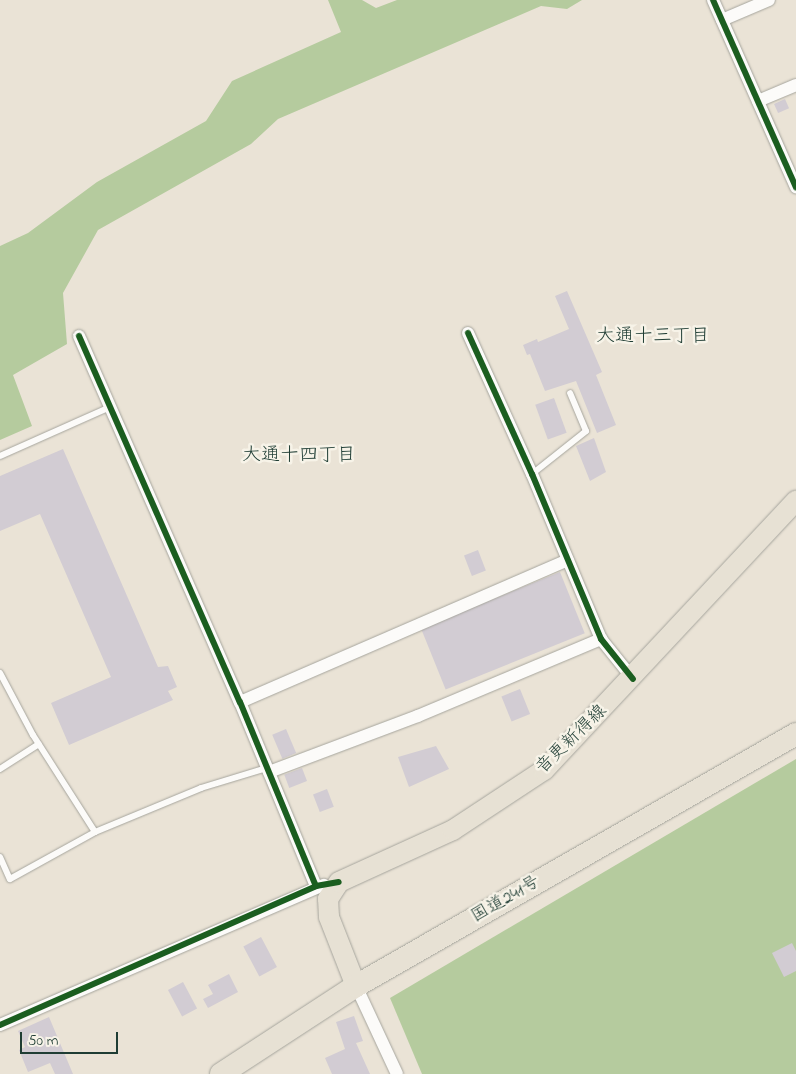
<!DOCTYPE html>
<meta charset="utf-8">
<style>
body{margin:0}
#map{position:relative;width:796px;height:1074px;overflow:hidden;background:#eae3d6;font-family:"Indie Flower","Klee One",sans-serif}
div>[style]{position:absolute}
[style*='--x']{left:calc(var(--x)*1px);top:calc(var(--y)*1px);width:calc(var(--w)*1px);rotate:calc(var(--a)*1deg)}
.forest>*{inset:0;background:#b5cb9e}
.building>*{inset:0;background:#d2ccd3;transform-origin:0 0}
.roads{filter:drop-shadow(0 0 1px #a6a59d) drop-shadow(0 0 1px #a6a59d)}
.lane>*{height:6px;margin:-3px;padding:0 3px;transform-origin:3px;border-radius:3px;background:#fcfbf9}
.street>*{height:12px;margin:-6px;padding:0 6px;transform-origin:6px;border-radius:6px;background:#fcfbf9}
.primary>*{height:20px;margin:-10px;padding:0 10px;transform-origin:10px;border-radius:10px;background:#e7e1d4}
.highway>*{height:22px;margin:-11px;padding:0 11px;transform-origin:11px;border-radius:11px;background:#e7e1d4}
.cycleway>*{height:6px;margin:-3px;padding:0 3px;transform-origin:3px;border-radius:3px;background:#1b5e20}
span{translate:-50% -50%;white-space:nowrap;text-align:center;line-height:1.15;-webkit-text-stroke:5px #f7f3e8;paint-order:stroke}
.street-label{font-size:18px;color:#1f3d34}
.neighbourhood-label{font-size:19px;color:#1f3d34}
.scale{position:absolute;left:20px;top:1032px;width:98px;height:22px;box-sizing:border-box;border:2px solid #1f3d34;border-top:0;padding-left:6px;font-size:15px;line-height:18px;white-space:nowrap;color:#1f3d34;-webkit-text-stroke:4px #f7f3e8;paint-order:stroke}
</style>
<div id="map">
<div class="forest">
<div style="clip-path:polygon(328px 0,362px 0,376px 8px,397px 0,582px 0,567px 9px,541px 6px,278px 119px,251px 144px,98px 230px,63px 293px,67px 344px,13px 375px,32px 426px,0 440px,0 246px,28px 233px,97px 182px,206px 121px,232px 81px,341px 32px)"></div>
<div style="clip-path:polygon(796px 759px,796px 1074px,422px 1074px,390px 998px)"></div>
</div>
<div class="building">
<div style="left:785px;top:99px;width:10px;height:12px;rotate:66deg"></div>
<div style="clip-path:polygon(567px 291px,602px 372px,596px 375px,616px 425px,597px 433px,576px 381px,545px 391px,530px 354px,527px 355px,523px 345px,537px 339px,538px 342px,569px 329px,555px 296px)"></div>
<div style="left:554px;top:398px;width:37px;height:20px;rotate:70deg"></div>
<div style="clip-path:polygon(594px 438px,606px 472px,590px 481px,576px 446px)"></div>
<div style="clip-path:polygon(63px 449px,158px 667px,168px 666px,177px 687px,168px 691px,173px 700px,69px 745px,51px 703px,111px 677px,40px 514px,0 531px,0 476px)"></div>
<div style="left:478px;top:550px;width:22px;height:15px;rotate:69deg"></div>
<div style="left:560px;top:572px;width:66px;height:150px;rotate:68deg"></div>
<div style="left:520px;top:689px;width:27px;height:20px;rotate:68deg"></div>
<div style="left:286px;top:729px;width:26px;height:15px;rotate:67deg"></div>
<div style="clip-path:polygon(436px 746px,449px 769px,409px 787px,398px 757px)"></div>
<div style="left:302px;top:768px;width:14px;height:19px;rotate:69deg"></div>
<div style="left:327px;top:789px;width:19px;height:15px;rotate:69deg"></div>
<div style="left:261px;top:937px;width:34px;height:20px;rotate:62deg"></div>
<div style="clip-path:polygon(792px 943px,796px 951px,796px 971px,784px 977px,772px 953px)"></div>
<div style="clip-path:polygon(229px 974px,238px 992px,208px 1008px,203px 999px,213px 994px,208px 985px)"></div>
<div style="left:183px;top:982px;width:30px;height:17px;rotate:62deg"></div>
<div style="clip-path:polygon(354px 1016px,363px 1041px,356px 1043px,370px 1074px,332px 1074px,325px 1058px,345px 1049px,336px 1022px)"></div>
<div style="clip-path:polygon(49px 1017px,73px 1074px,55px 1074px,50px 1063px,28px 1072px,19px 1050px,25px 1047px,18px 1031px)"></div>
</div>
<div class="roads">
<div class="lane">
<div style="--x:0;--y:456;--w:120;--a:-24"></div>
<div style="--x:532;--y:474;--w:69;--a:-38.5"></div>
<div style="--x:586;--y:431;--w:41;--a:-112.8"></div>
<div style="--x:0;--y:673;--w:70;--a:62"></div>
<div style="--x:33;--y:735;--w:115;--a:57.4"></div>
<div style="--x:0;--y:769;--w:46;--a:-32.7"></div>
<div style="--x:0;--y:857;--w:24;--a:66"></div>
<div style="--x:10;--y:879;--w:97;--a:-28.9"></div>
<div style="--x:95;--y:832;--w:115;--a:-22.5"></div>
<div style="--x:201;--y:788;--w:69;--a:-16.9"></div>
</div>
<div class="street">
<div style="--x:713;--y:0;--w:205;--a:66.1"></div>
<div style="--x:722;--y:20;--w:51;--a:-23.1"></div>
<div style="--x:758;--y:101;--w:41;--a:-22.8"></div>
<div style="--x:468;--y:333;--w:155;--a:65.6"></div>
<div style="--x:532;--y:474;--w:179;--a:67.3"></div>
<div style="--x:601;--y:639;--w:51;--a:51.3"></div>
<div style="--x:79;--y:336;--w:400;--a:66.3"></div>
<div style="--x:240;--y:702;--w:199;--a:67.6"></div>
<div style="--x:240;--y:702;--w:357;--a:-23.4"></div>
<div style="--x:269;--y:772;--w:159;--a:-20.6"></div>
<div style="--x:418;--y:716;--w:199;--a:-22.8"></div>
<div style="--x:356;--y:986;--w:97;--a:65"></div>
<div style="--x:0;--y:1025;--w:353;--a:-23.4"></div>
</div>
<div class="primary">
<div style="--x:356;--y:986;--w:74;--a:-111.4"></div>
<div style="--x:329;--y:917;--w:18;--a:-93"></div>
<div style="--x:328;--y:899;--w:20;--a:-57"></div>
<div style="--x:339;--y:882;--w:125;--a:-24.5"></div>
<div style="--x:453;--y:830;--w:109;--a:-33.4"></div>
<div style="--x:544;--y:770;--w:369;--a:-46.9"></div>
</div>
<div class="highway">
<div style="--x:221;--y:1074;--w:161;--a:-33.1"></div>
<div style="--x:356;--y:986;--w:507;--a:-29.8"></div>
</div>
</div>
<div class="cycleway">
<div style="--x:713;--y:0;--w:205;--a:66.1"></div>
<div style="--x:468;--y:333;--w:155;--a:65.6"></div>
<div style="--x:532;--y:474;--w:179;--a:67.3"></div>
<div style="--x:601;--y:639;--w:51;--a:51.3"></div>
<div style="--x:79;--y:336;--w:400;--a:66.3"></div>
<div style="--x:240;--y:702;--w:199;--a:67.6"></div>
<div style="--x:0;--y:1025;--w:345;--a:-23.7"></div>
<div style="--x:316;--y:886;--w:23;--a:-10"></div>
</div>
<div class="street-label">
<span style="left:572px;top:740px;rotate:-44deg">音更新得線</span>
<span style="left:506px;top:900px;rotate:-30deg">国道241号</span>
</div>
<div class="neighbourhood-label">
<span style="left:653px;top:337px">大通十三丁目</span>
<span style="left:299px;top:456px">大通十四丁目</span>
</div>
<div class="scale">50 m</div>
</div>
